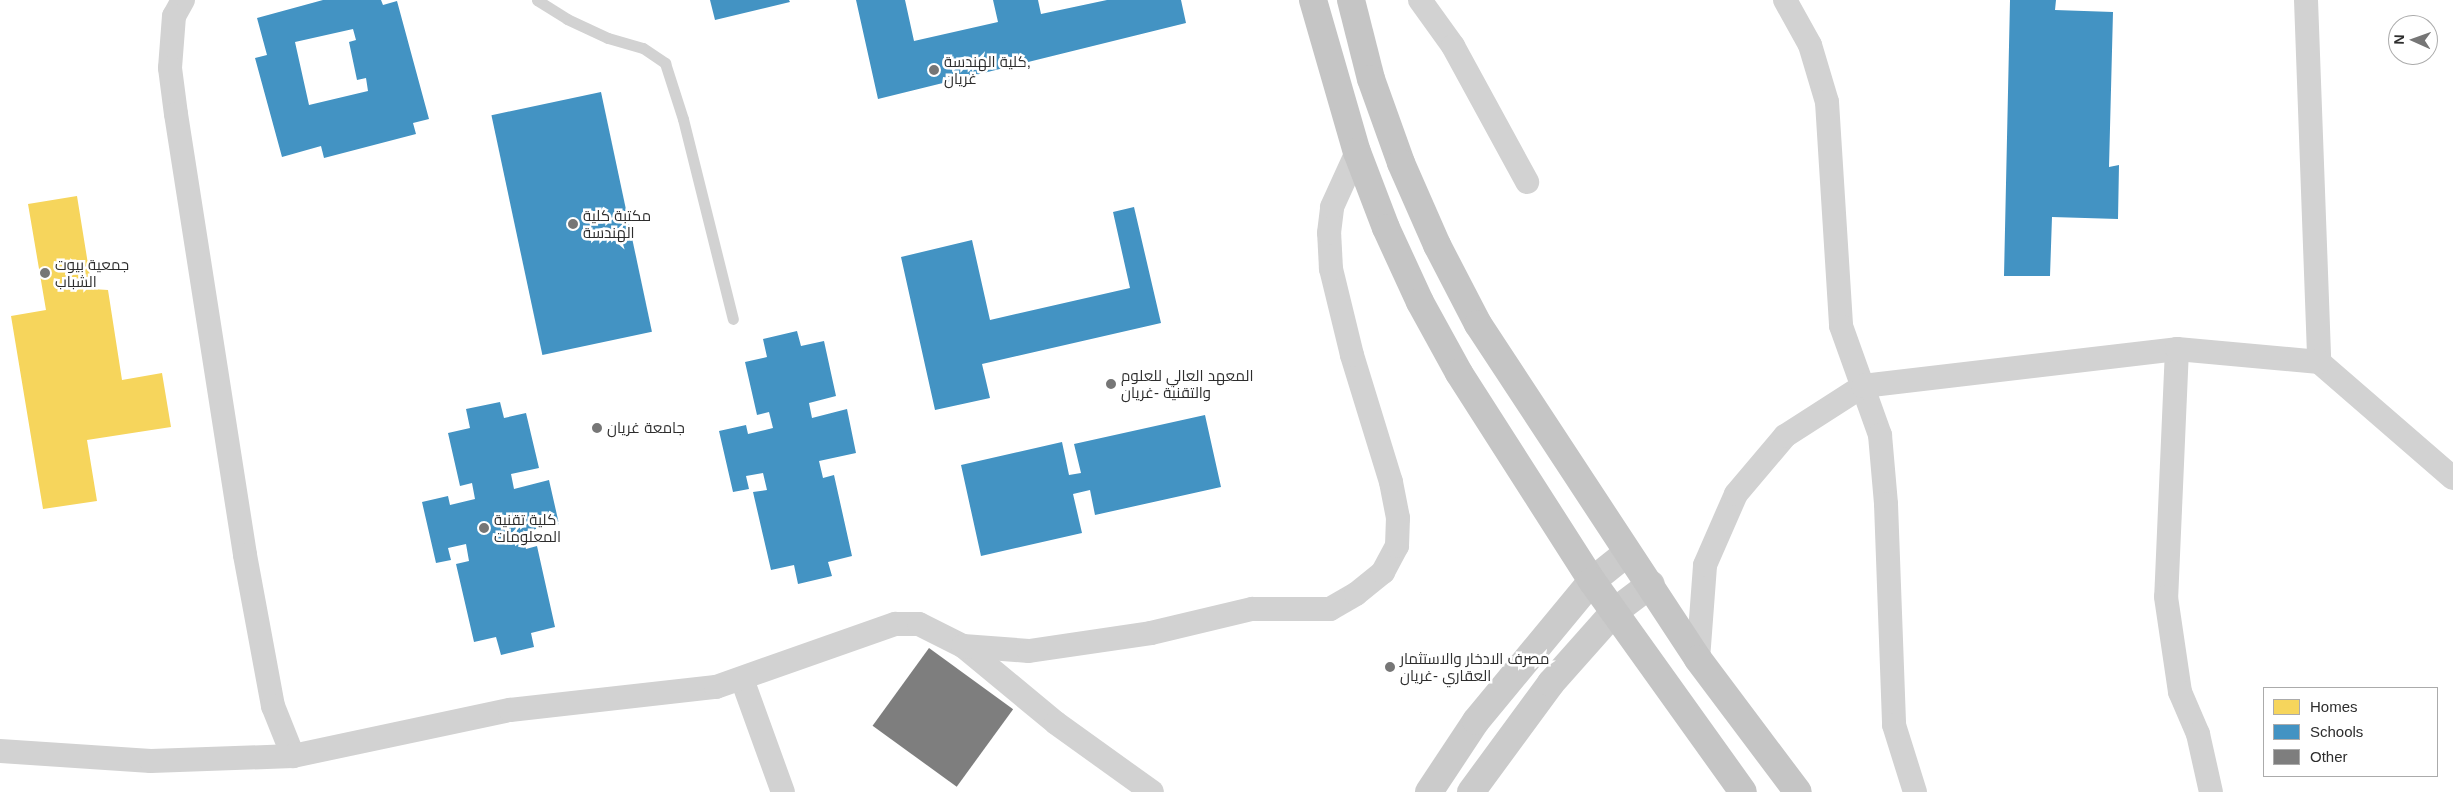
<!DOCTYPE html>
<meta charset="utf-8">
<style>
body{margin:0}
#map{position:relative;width:2453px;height:792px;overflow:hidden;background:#fff;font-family:Helvetica,Cairo,sans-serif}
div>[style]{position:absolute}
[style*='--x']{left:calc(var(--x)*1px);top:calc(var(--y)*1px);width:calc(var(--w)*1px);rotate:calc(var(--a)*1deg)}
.homes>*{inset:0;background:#f6d55c}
.schools>*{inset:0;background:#4393c3;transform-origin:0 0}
.building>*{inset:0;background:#7e7e7e;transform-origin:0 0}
.service>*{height:11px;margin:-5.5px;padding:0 5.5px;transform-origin:5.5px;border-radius:5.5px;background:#d2d2d2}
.minor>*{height:24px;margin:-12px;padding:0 12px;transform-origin:12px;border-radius:12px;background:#d2d2d2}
.secondary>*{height:28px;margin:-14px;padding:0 14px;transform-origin:14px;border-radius:14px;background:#cbcbcb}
.primary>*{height:28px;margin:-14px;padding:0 14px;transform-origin:14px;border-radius:14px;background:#c5c5c5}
.dots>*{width:14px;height:14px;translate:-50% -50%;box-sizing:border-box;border:2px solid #fff;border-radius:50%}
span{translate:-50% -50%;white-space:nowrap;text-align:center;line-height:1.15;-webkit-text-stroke:5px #fff;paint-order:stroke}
.poi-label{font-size:15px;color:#2d2d2d}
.left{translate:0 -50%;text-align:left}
.legend{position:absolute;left:2263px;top:687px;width:175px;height:90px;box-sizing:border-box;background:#fff;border:1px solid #ababab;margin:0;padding:6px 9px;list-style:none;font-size:15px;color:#2d2d2d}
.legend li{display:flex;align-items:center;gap:10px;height:25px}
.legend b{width:25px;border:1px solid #ababab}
.north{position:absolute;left:2388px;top:15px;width:50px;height:50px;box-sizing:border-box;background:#fff;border:1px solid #ababab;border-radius:50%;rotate:272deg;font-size:14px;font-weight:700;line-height:20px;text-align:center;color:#2d2d2d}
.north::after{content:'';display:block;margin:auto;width:18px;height:22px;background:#767676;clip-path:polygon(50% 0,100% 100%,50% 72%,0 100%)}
</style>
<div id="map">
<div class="homes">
<div style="clip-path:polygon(77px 196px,92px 289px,108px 290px,122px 380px,162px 373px,171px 427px,87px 440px,97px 501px,43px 509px,11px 316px,46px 310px,28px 204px)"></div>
</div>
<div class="schools">
<div style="clip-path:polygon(evenodd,323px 0,381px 0,383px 5px,397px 1px,429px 119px,413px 123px,416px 134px,324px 158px,321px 146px,282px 157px,255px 58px,267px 55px,257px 18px,323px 0,353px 29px,356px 40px,349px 42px,357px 80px,366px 78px,368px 91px,309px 105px,295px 42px,353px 29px)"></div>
<div style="clip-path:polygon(710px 0,789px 0,790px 2px,715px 20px)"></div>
<div style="clip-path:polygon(856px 0,905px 0,914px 41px,998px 22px,993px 0,1038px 0,1041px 14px,1107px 0,1181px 0,1186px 23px,878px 99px)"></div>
<div style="clip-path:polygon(2010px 0,2056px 0,2055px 10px,2113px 12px,2109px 167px,2119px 165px,2118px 219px,2052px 217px,2050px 276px,2004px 276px)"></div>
<div style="left:601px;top:92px;width:245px;height:112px;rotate:78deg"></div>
<div style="clip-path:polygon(1134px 207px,1161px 323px,982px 364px,990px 398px,935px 410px,901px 257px,972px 240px,990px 320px,1130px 288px,1113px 212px)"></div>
<div style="clip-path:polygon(797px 331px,801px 346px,824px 341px,836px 396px,809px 403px,812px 418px,847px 409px,856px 453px,819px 461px,823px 478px,834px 475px,852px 556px,828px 562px,832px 576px,798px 584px,794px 565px,771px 570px,753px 492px,767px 490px,763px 473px,746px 476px,749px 489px,733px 492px,719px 431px,746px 425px,748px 434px,773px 428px,769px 412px,757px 415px,745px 362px,767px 357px,763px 339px)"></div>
<div style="clip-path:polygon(500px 402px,504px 418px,526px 413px,539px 468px,511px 474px,514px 489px,549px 480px,559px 524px,522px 532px,526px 549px,537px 546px,555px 627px,531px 633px,534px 647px,501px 655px,496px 637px,474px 642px,456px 564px,469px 561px,466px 544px,448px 548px,451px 560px,436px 563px,422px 502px,448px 496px,450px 505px,475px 499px,472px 483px,460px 486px,448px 433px,470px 428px,466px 409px)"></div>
<div style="clip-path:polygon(1205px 415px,1221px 487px,1095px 515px,1090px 490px,1073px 494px,1082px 533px,981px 556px,961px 465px,1062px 442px,1069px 475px,1081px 473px,1074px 444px)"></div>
</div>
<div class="building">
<div style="left:929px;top:648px;width:104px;height:96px;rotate:36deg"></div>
</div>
<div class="service">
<div style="--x:537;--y:0;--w:36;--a:32"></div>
<div style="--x:567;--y:19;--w:45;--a:24.9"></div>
<div style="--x:608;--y:38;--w:36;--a:16"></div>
<div style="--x:643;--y:48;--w:27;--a:34"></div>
<div style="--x:665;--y:63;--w:59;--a:72.2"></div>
<div style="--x:683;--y:119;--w:206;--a:76"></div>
</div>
<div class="minor">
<div style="--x:183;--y:0;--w:18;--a:119"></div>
<div style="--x:174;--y:16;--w:52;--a:94.4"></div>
<div style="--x:170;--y:68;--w:46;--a:82.6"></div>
<div style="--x:176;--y:114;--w:446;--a:81.1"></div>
<div style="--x:245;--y:555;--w:154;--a:79.5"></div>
<div style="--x:273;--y:706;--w:54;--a:68.2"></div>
<div style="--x:1420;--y:0;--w:57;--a:54.3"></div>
<div style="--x:1453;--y:46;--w:155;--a:61.4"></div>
<div style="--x:1785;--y:0;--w:51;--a:60.9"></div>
<div style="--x:1810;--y:45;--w:59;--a:73.4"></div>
<div style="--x:1827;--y:102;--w:224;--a:86.4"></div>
<div style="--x:1841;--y:326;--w:116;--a:70.3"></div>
<div style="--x:1880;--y:435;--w:69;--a:85"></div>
<div style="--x:1886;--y:504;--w:221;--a:87.9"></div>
<div style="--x:1894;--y:725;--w:70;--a:72.6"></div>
<div style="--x:2306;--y:0;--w:362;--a:87.9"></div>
<div style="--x:2319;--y:362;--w:177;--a:40.9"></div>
<div style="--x:2177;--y:349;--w:248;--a:92.5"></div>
<div style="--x:2166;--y:597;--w:96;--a:81.6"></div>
<div style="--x:2180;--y:692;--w:46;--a:66.8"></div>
<div style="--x:2198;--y:734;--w:59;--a:77.4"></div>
<div style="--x:963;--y:646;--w:121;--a:39.6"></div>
<div style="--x:1056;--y:723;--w:118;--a:35.7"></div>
<div style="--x:1698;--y:659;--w:94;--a:-85.7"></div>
<div style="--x:1705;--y:565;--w:77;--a:-66.4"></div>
<div style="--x:1736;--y:494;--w:76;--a:-49.8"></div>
<div style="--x:1785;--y:436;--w:93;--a:-32.7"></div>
<div style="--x:1863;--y:386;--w:316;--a:-6.7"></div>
<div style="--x:2177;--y:349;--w:143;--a:5.2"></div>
<div style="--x:742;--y:679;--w:120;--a:70.1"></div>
<div style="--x:0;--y:751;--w:151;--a:3.8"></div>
<div style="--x:151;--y:761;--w:142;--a:-2"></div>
<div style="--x:293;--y:756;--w:222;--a:-12"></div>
<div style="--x:510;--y:710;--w:207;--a:-6.4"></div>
<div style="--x:716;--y:687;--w:190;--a:-19.4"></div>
<div style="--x:895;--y:624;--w:24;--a:0"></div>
<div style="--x:919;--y:624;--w:49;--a:26.6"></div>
<div style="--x:963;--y:646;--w:66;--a:4.3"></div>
<div style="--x:1029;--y:651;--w:123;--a:-8.4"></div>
<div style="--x:1151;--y:633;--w:104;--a:-13.4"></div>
<div style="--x:1252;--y:609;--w:78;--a:0"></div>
<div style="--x:1330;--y:609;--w:30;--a:-30"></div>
<div style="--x:1356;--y:594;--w:35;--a:-39"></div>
<div style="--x:1383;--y:572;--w:30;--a:-62"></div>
<div style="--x:1397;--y:546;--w:28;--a:-88"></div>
<div style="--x:1398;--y:518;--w:37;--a:-101"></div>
<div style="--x:1391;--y:482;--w:133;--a:-107.1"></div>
<div style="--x:1352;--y:355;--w:89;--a:-103.7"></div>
<div style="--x:1331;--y:269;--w:36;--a:-93"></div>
<div style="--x:1329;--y:233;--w:26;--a:-83"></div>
<div style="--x:1332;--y:207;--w:60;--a:-65.6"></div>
</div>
<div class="secondary">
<div style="--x:1429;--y:792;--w:85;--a:-56.5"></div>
<div style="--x:1476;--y:721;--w:182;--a:-50.4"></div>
<div style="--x:1592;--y:581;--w:45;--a:-38.7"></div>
<div style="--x:1471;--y:792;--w:135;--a:-53.7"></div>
<div style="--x:1551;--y:683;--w:95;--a:-48.4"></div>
<div style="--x:1614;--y:612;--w:46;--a:-37.1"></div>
</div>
<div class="primary">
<div style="--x:1313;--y:0;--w:158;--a:73.9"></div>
<div style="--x:1357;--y:152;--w:81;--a:69.1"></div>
<div style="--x:1386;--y:228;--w:81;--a:65.3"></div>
<div style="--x:1420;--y:302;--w:81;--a:61.2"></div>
<div style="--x:1459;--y:373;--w:247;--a:57.4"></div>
<div style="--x:1592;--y:581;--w:259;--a:54.4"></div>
<div style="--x:1351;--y:0;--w:81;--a:75.8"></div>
<div style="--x:1371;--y:79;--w:89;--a:70.3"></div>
<div style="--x:1401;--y:163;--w:90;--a:66.3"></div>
<div style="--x:1437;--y:245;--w:89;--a:62.6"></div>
<div style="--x:1478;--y:324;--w:401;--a:56.7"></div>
<div style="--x:1698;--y:659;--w:166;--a:53.1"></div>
</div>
<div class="dots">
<div style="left:934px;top:70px;background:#767676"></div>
<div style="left:573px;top:224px;background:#767676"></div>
<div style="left:45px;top:273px;background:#767676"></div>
<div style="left:1111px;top:384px;background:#767676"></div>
<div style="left:597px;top:428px;background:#767676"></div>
<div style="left:484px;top:528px;background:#767676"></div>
<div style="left:1390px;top:667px;background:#767676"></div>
</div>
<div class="poi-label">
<span class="left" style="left:944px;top:70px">كلية الهندسة,<br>غريان</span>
<span class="left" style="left:583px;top:224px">مكتبة كلية<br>الهندسة</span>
<span class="left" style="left:55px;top:273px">جمعية بيوت<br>الشباب</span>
<span class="left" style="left:1121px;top:384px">المعهد العالي للعلوم<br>والتقنية -غريان</span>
<span class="left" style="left:607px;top:428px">جامعة غريان</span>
<span class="left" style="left:494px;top:528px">كلية تقنية<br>المعلومات</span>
<span class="left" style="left:1400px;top:667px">مصرف الادخار والاستثمار<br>العقاري -غريان</span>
</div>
<ul class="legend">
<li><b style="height:14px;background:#f6d55c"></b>Homes</li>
<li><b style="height:14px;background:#4393c3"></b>Schools</li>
<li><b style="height:14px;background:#7e7e7e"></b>Other</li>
</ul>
<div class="north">N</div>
</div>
